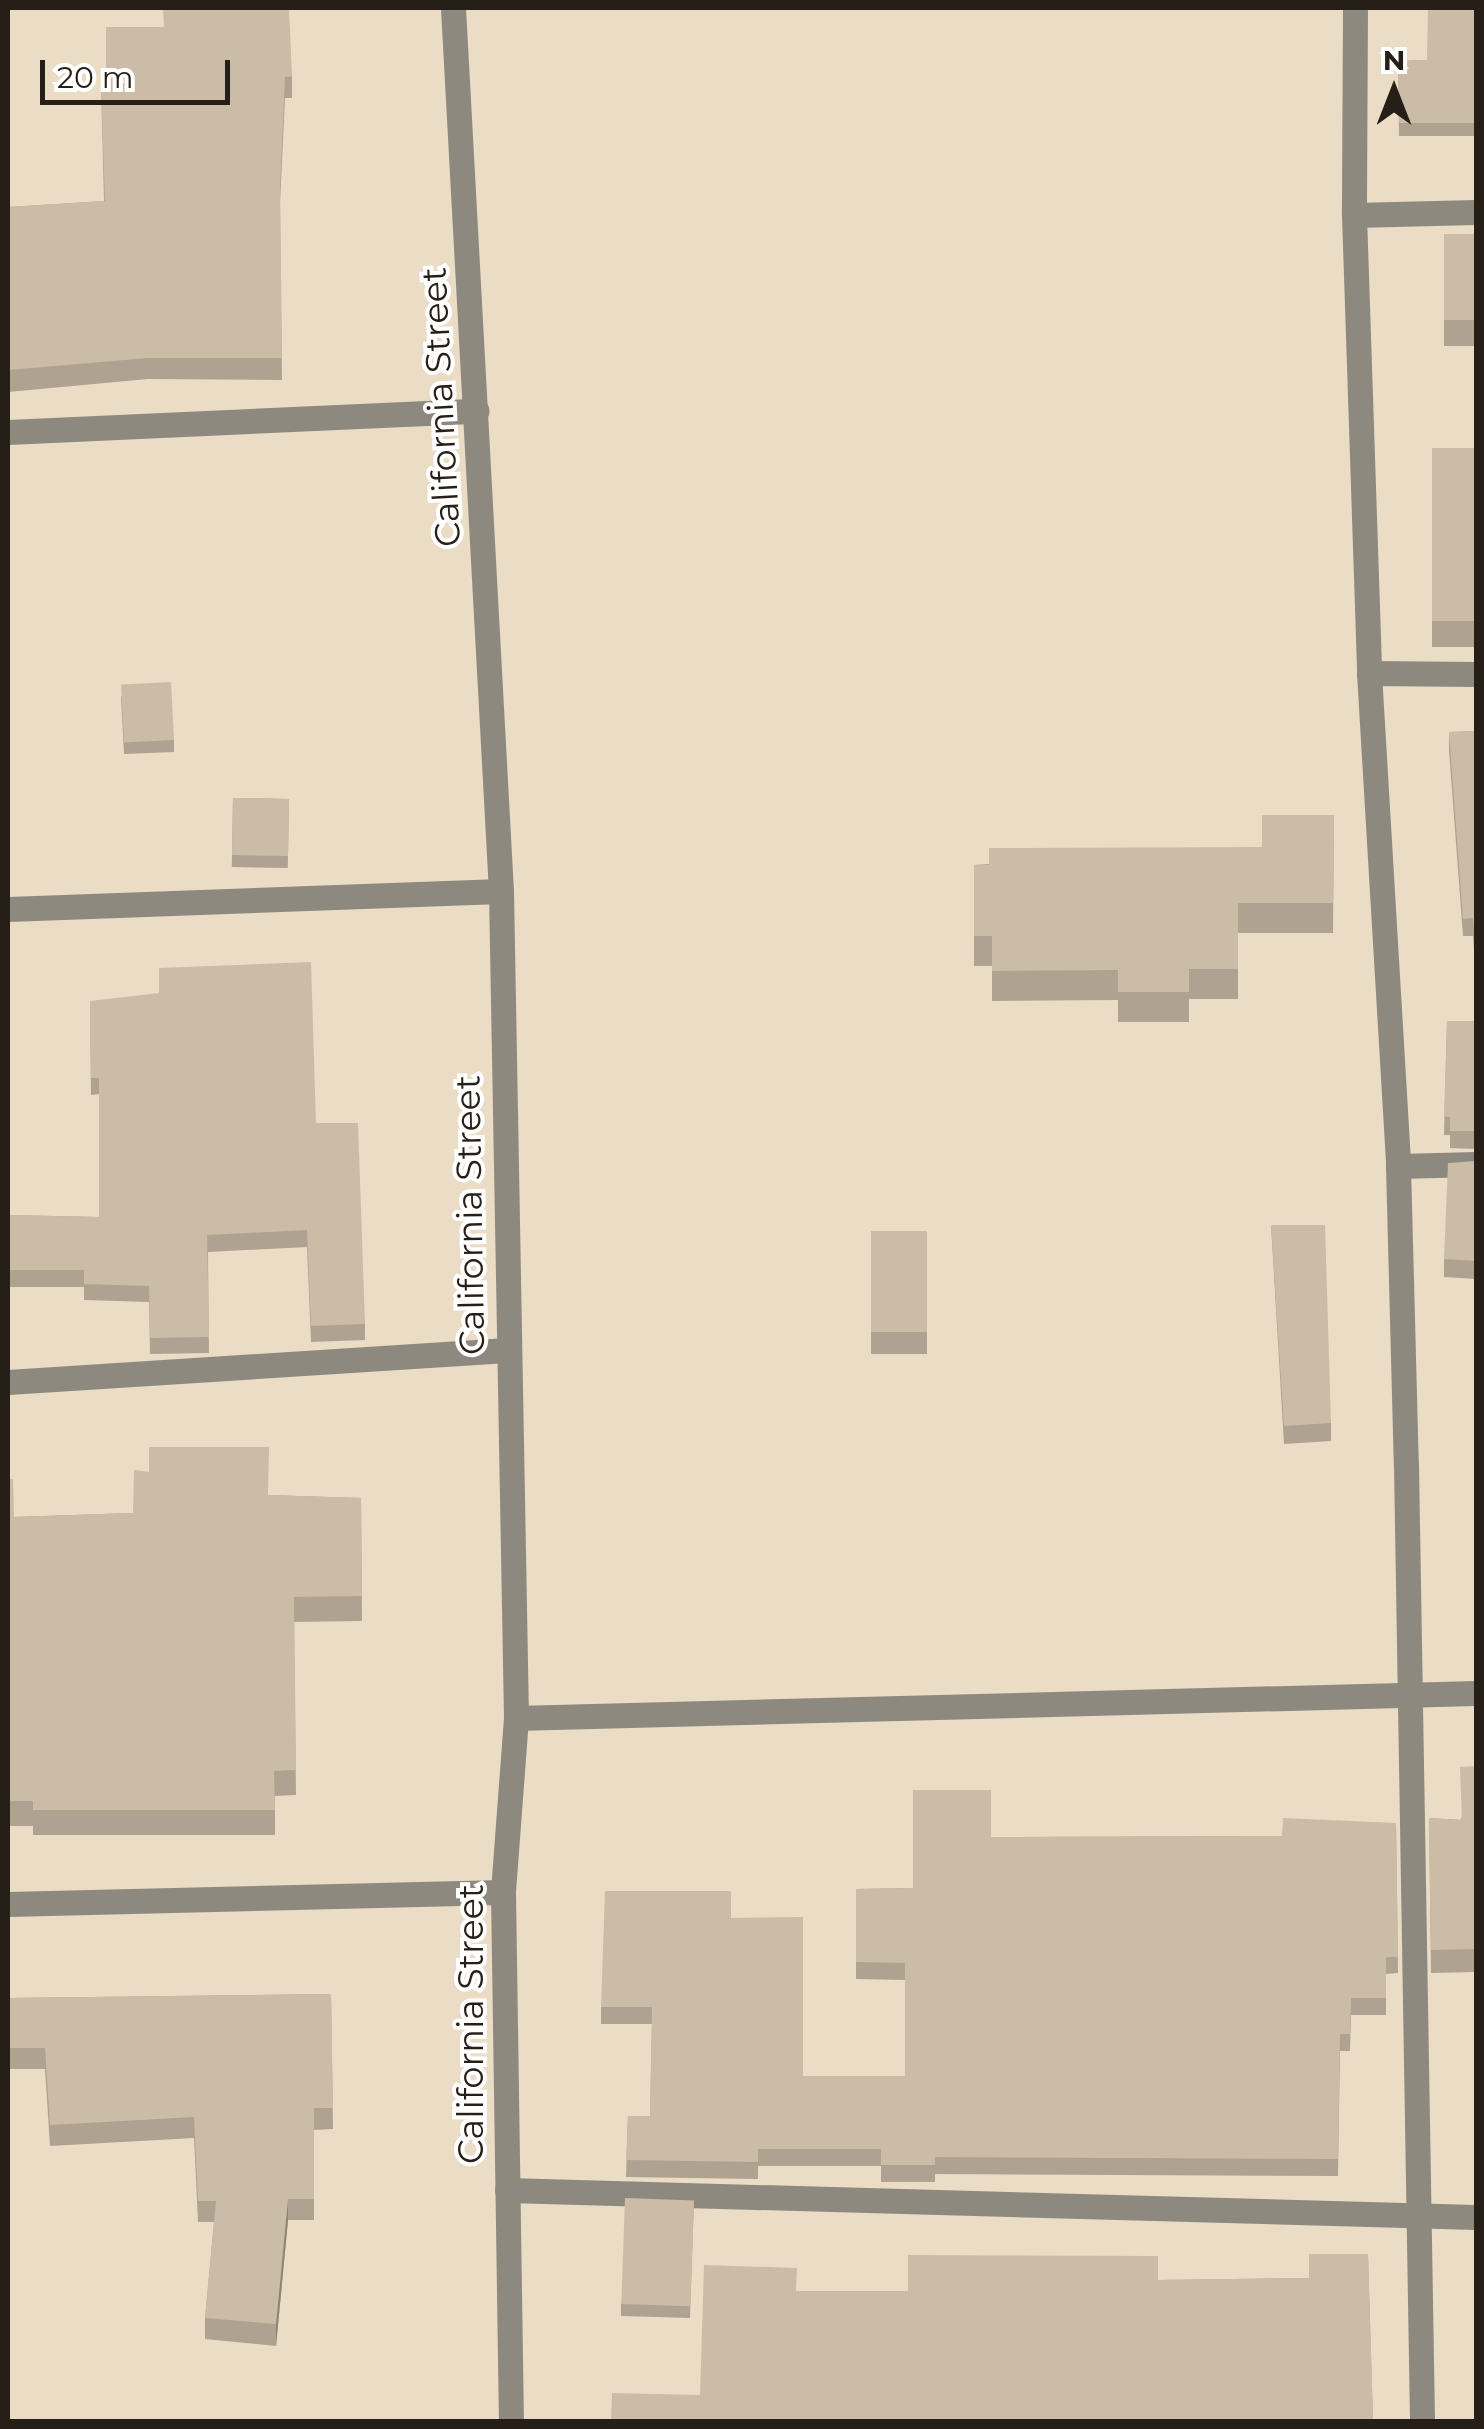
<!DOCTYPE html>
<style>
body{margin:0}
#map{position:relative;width:1484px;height:2429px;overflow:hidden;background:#ebdcc5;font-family:Montserrat,sans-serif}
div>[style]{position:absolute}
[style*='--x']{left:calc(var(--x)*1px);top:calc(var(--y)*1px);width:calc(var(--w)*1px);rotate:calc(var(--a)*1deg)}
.street>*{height:25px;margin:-12.5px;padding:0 12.5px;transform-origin:12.5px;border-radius:12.5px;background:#8e897f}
.wall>*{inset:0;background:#afa290;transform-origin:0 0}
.shaded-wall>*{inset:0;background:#8e8475}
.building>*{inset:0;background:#cbbca7;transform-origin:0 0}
span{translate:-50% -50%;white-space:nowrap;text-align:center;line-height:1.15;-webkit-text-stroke:8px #fff;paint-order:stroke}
.street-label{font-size:35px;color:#251f17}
.frame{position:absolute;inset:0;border:10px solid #251f17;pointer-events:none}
.north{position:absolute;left:1344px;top:40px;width:100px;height:100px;-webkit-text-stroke:8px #fff;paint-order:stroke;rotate:0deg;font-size:28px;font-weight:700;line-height:40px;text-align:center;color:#251f17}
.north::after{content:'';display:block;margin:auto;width:35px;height:45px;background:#251f17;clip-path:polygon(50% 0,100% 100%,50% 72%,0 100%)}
.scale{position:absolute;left:40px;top:60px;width:190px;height:45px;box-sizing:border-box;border:5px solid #251f17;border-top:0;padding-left:12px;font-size:30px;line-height:35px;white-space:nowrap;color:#251f17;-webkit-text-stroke:8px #fff;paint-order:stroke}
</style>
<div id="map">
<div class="street">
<div style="--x:453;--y:8;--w:884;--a:86.89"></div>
<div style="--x:501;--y:891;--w:827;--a:88.96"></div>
<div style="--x:516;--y:1718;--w:174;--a:94.3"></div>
<div style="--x:503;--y:1892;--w:530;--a:89.14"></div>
<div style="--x:1355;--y:8;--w:207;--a:90.3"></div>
<div style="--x:1354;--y:215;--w:458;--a:88.1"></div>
<div style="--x:1369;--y:673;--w:494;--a:86.6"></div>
<div style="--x:1398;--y:1166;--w:299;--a:88.5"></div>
<div style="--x:1406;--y:1465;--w:957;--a:89.04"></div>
<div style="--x:1354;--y:215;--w:122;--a:-1.4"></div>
<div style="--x:8;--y:432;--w:469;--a:-2.6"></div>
<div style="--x:1369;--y:673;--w:107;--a:0.5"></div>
<div style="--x:8;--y:909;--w:493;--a:-2.1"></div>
<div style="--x:1398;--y:1166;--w:78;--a:-1.5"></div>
<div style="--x:8;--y:1382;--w:500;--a:-3.67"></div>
<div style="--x:516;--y:1718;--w:960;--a:-1.49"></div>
<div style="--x:8;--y:1904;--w:495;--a:-1.4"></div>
<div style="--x:507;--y:2190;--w:969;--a:1.6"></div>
</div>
<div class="wall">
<div style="clip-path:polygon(1476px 8px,1476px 136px,1399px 136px,1398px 61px,1427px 60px)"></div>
<div style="clip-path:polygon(292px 76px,292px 98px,285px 98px,280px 204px,282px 380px,148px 379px,8px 392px,8px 207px,104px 201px,101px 87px)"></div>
<div style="left:1476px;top:234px;width:112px;height:32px;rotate:90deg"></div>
<div style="left:1476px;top:448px;width:199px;height:44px;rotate:90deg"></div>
<div style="clip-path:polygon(121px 696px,174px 740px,174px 752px,124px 754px)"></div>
<div style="clip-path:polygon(1476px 731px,1476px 976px,1473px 936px,1463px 936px,1449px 750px,1449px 732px)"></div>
<div style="left:233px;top:798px;width:56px;height:69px;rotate:1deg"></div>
<div style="clip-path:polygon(1334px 815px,1333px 933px,1238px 933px,1238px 999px,1189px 999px,1189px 1022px,1118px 1022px,1118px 1000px,992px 1001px,992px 966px,974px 966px,974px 865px,1262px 847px)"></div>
<div style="clip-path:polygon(90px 1001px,316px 1123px,365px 1324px,365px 1340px,311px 1342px,307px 1247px,208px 1252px,209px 1353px,150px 1354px,149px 1302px,84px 1300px,84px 1287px,8px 1287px,8px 1215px,99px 1217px,99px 1094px,91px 1095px)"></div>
<div style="clip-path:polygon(1447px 1021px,1476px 1021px,1476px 1149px,1450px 1148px,1450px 1135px,1444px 1135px)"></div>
<div style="clip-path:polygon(1476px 1161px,1476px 1279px,1444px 1277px,1444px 1259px)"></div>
<div style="clip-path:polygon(1271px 1225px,1331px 1423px,1331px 1441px,1284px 1444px)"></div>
<div style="left:871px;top:1231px;width:56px;height:123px"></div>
<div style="clip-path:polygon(8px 1479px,14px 1517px,133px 1513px,268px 1495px,361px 1498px,362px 1621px,294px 1622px,296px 1795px,275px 1796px,275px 1835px,33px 1835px,33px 1826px,8px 1826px)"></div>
<div style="clip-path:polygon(1476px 1766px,1476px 1972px,1431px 1973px,1429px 1818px,1461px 1820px)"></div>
<div style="clip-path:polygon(1396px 1823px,1398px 1973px,1386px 1974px,1386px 2015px,1351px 2015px,1350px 2051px,1340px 2051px,1338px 2176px,935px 2174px,935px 2182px,881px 2182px,881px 2166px,758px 2166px,758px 2179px,626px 2177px,628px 2116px,650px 2116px,652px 2024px,601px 2024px,601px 2007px,731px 1918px,803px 2076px,905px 2076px,905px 1980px,856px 1979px,856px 1889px,913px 1888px,991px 1837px,1282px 1836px)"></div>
<div style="clip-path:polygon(331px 1994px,333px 2129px,314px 2130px,314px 2220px,288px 2220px,276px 2346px,205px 2339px,205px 2318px,214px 2222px,198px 2222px,194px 2138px,50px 2146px,45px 2069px,8px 2069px,8px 1998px)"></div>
<div style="clip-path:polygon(694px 2200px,690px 2318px,621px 2316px,621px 2304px)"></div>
<div style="clip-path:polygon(1368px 2254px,1373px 2422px,611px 2422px,700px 2395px,797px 2291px,908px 2291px,1158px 2280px,1309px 2278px)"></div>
</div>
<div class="shaded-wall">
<div style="clip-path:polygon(288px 2199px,288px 2220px,276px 2346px,276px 2324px)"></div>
</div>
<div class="building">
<div style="clip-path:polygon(163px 8px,289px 8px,292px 76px,285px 77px,280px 188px,282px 358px,148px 358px,8px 370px,8px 207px,105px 201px,101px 87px,106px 87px,106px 27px,164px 27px)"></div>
<div style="clip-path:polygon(1428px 8px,1476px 8px,1476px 123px,1399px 123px,1398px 61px,1427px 60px)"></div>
<div style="left:1476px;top:234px;width:86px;height:32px;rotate:90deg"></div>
<div style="left:1476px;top:448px;width:173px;height:44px;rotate:90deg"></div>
<div style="left:171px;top:682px;width:58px;height:50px;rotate:87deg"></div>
<div style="clip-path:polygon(1476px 731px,1476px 958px,1473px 918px,1463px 919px,1449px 732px)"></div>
<div style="left:233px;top:798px;width:56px;height:57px;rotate:1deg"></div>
<div style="clip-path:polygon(1262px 815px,1334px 815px,1333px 903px,1238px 903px,1238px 969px,1189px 969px,1189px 992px,1118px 992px,1118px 970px,992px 971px,992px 936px,974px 936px,974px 865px,989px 865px,989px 848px,1262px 847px)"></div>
<div style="clip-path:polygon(311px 962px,316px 1123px,358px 1123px,365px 1324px,311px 1326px,307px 1230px,207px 1235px,209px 1337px,150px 1338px,149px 1286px,84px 1284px,84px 1270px,8px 1270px,8px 1215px,99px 1217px,99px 1078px,91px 1078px,90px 1001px,159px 993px,159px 968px)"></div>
<div style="clip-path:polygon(1447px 1021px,1476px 1021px,1476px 1131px,1450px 1131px,1450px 1117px,1444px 1117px)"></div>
<div style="clip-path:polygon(1476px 1161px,1476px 1261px,1444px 1259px,1448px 1163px)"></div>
<div style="clip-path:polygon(1271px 1225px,1325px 1225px,1331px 1423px,1284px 1426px)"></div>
<div style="left:871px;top:1231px;width:56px;height:101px"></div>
<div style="clip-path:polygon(149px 1447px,269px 1447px,268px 1495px,361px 1498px,362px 1596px,294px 1597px,296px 1770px,274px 1771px,275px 1810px,33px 1810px,33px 1801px,8px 1801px,8px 1479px,13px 1479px,14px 1517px,133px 1513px,134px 1470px,149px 1472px)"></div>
<div style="clip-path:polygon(1476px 1766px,1476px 1949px,1431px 1950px,1429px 1818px,1462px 1820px,1460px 1767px)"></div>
<div style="clip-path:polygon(913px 1790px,991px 1790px,991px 1837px,1282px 1836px,1283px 1818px,1396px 1823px,1398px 1957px,1386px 1957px,1386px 1998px,1351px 1998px,1350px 2034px,1340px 2034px,1338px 2159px,935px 2157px,935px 2165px,881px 2165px,881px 2149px,758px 2149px,758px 2162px,626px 2160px,628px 2116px,650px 2116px,652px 2007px,601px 2007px,605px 1891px,731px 1891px,731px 1918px,803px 1917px,803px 2076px,905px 2076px,905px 1963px,856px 1962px,856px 1889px,913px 1888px)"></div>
<div style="clip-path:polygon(331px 1994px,333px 2108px,314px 2108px,314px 2199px,288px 2199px,276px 2324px,205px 2318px,216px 2201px,198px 2201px,194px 2117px,50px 2125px,45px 2048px,8px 2048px,8px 1998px)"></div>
<div style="left:625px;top:2198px;width:69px;height:106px;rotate:2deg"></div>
<div style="clip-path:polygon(1309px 2254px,1368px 2254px,1373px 2419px,1332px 2419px,1332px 2422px,611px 2422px,612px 2393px,700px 2395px,704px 2265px,797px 2268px,796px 2291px,908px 2291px,908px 2255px,1158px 2256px,1158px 2280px,1309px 2278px)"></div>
</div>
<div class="street-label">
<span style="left:441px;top:407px;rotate:-93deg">California Street</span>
<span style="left:470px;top:1215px;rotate:-91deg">California Street</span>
<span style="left:471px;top:2024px;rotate:-90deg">California Street</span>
</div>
<div class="frame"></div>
<div class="north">N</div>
<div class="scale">20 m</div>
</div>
